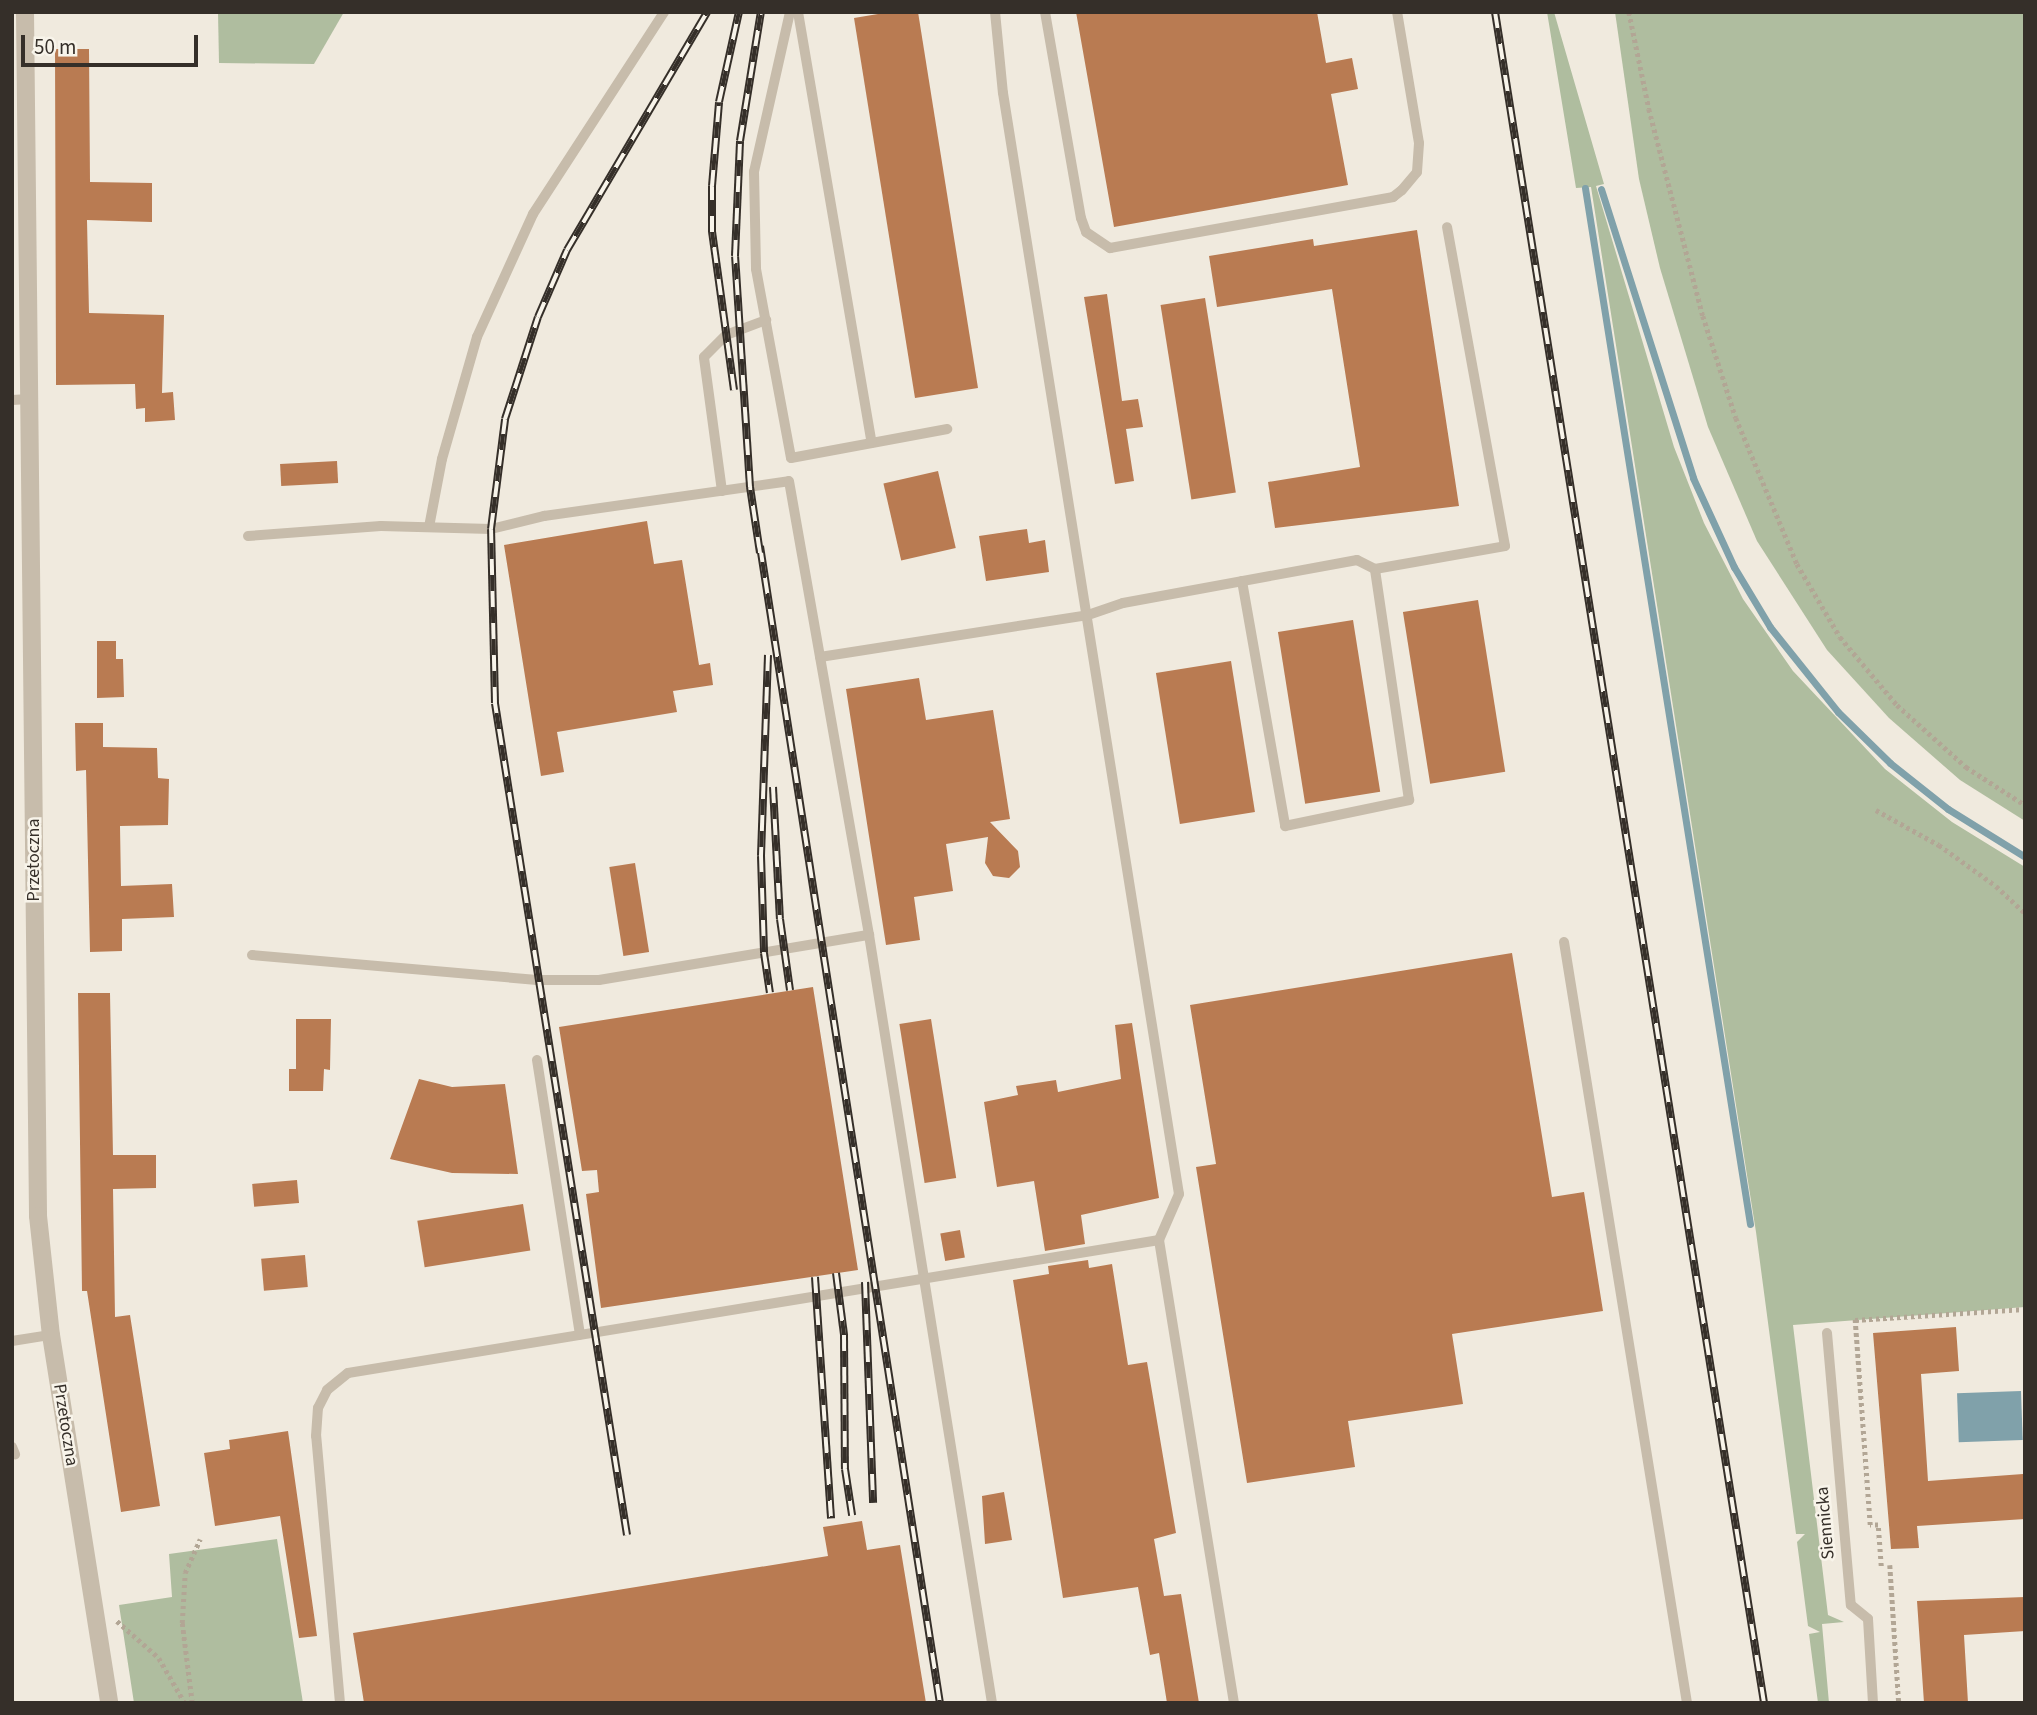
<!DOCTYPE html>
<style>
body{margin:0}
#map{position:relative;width:2037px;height:1715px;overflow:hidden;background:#f0eade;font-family:"Source Sans 3",sans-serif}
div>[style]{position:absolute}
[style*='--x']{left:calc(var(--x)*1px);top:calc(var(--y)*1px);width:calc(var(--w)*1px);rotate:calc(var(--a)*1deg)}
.green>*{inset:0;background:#afbd9f}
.water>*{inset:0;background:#80a1aa;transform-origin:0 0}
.stream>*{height:7px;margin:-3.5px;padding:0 3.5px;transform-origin:3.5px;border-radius:3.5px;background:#80a1aa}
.building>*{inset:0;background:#b97b52;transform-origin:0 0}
.path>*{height:4.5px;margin-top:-2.25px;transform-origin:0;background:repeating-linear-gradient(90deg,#b2a695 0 3.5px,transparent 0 7px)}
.service>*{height:10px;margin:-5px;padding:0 5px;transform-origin:5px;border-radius:5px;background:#c7bcab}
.minor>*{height:18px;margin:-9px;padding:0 9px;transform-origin:9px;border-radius:9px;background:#c7bcab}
.rail>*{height:8px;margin-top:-4px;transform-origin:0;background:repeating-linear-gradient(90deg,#f8f4ea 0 16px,#352f29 0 32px);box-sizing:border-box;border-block:2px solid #352f29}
span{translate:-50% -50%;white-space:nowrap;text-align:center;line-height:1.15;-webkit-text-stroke:5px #f8f4ea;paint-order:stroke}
.street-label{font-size:18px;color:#352f29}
.frame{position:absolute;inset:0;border:14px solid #352f29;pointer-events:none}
.scale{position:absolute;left:21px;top:35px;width:177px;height:32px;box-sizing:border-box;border:4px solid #352f29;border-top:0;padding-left:9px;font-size:21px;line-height:24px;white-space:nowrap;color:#352f29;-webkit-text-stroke:5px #f8f4ea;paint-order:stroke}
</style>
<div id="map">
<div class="green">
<div style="clip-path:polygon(218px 12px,344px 12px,314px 64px,219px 63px)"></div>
<div style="clip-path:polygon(1547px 12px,1554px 12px,1604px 184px,1596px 186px,1674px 447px,1704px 523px,1743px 599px,1793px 671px,1885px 769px,1952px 822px,2025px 867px,2025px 1307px,1793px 1325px,1828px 1615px,1844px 1622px,1822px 1624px,1829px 1703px,1818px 1703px,1809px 1634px,1820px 1632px,1808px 1626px,1797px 1542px,1805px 1534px,1796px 1534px,1756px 1232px,1591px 187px,1576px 188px)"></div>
<div style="clip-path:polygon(1615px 12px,2025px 12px,2025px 821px,1960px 780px,1889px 718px,1827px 650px,1757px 541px,1708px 427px,1660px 268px,1639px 179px)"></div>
<div style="clip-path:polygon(277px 1539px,303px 1703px,134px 1703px,119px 1605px,172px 1597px,169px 1554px)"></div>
</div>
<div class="water">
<div style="left:2021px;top:1391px;width:49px;height:64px;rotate:88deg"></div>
</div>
<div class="stream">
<div style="--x:1585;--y:188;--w:1049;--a:80.95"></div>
<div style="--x:1601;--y:189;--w:303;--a:72.3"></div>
<div style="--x:1693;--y:478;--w:98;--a:65.3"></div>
<div style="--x:1734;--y:567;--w:70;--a:59"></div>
<div style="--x:1770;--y:627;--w:109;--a:51.3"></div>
<div style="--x:1838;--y:712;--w:73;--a:44.4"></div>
<div style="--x:1890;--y:763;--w:74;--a:38.4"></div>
<div style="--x:1948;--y:809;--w:91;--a:31.9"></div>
</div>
<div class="building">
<div style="clip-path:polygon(890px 12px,918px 12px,978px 388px,915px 398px,854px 18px)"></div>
<div style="clip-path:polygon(1076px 12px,1317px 12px,1326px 63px,1352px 58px,1358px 89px,1331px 94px,1348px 185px,1114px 227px)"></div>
<div style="clip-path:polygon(55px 49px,89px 49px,90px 182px,152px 183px,152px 222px,87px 220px,89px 313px,164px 315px,162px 393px,173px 392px,175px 420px,145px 422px,145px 408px,136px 409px,135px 384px,56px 385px)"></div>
<div style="clip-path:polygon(1417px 230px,1459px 506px,1275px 528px,1268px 482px,1360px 467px,1332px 289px,1217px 307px,1209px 256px,1313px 239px,1314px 246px)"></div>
<div style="clip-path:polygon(1107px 294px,1122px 401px,1138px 399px,1143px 427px,1126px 429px,1134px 481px,1115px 484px,1084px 297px)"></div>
<div style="left:1205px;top:298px;width:197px;height:45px;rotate:81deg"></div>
<div style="left:337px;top:461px;width:22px;height:57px;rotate:87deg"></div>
<div style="left:938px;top:471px;width:79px;height:56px;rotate:77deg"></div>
<div style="clip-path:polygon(647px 521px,654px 564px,682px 560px,699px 665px,710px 663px,713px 685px,673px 691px,677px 712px,557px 732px,564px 772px,541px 776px,504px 545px)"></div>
<div style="clip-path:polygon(1027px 529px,1029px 543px,1045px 540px,1049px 572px,986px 581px,979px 536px)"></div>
<div style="left:1478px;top:600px;width:174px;height:76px;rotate:81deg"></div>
<div style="left:1353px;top:620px;width:174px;height:76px;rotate:81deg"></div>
<div style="clip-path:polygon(97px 641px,116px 641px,116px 659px,123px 659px,124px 697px,97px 698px)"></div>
<div style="left:1231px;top:661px;width:153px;height:76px;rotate:81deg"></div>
<div style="clip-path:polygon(919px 678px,926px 720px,993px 710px,1010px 819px,990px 822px,1018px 851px,1020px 867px,1009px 878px,993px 876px,985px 863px,988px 837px,946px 844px,953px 891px,914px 897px,920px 940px,886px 945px,846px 689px)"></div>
<div style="clip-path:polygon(75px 723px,103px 723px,103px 747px,157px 748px,158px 778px,169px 779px,168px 825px,120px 826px,121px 886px,172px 884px,174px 917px,122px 919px,122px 951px,90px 952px,86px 770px,76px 771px)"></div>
<div style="left:635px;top:863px;width:90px;height:26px;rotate:81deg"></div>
<div style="clip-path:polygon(1512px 953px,1552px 1197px,1584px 1192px,1603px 1311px,1452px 1334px,1463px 1404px,1348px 1421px,1355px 1467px,1247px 1483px,1196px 1167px,1216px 1164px,1190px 1005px)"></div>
<div style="clip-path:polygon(813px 987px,858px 1270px,601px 1308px,586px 1194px,599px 1192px,597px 1170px,582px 1171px,559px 1027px)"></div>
<div style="clip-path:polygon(78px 993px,110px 993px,113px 1155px,156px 1155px,156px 1188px,113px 1189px,115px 1317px,130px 1315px,160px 1506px,121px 1512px,87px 1291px,82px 1291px)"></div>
<div style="clip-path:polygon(296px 1019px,331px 1019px,330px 1070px,324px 1069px,323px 1091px,289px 1091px,289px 1069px,296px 1069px)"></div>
<div style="left:931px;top:1019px;width:161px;height:32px;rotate:81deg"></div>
<div style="clip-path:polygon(1132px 1023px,1159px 1198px,1081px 1215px,1085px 1244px,1045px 1251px,1034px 1181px,997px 1187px,984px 1102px,1018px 1095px,1016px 1086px,1056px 1080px,1058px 1092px,1121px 1079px,1115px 1025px)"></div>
<div style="clip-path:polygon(419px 1079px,452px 1087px,505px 1084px,518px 1174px,452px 1173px,390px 1159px)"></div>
<div style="left:297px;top:1180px;width:23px;height:45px;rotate:85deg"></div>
<div style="left:523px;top:1204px;width:47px;height:107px;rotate:81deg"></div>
<div style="left:960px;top:1230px;width:28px;height:20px;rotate:80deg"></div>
<div style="left:305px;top:1255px;width:32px;height:44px;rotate:85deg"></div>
<div style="clip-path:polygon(1088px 1260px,1089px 1268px,1112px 1264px,1128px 1365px,1147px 1362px,1176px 1533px,1154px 1539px,1164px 1596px,1181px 1594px,1199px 1703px,1167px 1703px,1159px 1653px,1150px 1655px,1138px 1587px,1063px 1598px,1013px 1280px,1049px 1274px,1048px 1266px)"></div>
<div style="clip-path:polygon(1956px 1327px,1959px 1371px,1921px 1374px,1928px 1481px,2023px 1474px,2025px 1519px,1917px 1526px,1919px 1548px,1891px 1549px,1873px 1333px)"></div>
<div style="clip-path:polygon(288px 1431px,317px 1636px,299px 1638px,280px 1516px,215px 1526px,204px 1453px,230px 1449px,229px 1440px)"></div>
<div style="clip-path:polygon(1004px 1492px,1012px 1540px,985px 1544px,982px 1496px)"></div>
<div style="clip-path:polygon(862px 1521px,867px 1550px,900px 1545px,926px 1703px,364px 1703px,353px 1633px,828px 1556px,823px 1527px)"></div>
<div style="clip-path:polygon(2025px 1597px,2025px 1631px,1964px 1635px,1968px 1703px,1924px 1703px,1917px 1601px)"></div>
</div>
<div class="path">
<div style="--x:1629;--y:12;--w:99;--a:78.3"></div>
<div style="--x:1649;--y:109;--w:214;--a:75.4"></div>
<div style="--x:1703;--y:316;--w:107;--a:72.1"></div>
<div style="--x:1736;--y:418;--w:158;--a:67.3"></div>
<div style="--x:1797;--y:564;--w:85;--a:59.5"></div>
<div style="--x:1840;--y:637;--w:89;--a:50"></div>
<div style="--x:1897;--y:705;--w:93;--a:41.9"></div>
<div style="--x:1966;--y:767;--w:70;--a:32.8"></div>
<div style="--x:1876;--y:810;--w:72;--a:29.1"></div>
<div style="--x:1939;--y:845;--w:70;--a:35.7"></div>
<div style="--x:1996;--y:886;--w:40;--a:43"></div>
<div style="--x:1890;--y:1565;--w:138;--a:86.3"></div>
<div style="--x:1881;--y:1566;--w:41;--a:-94.2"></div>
<div style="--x:1878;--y:1525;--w:8;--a:180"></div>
<div style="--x:1870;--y:1525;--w:206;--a:-94.2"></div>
<div style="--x:1855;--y:1320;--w:170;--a:-3.7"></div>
<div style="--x:117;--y:1621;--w:56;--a:41.4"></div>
<div style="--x:159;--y:1658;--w:52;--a:60"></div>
<div style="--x:12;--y:1701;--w:2;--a:63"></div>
<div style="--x:192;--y:1703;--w:81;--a:-97.1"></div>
<div style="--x:182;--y:1623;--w:50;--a:-86.6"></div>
<div style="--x:185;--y:1573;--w:37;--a:-66"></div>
</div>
<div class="service">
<div style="--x:790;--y:12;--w:164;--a:102.7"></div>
<div style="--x:754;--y:172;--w:97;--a:88.8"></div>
<div style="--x:756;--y:269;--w:192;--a:79.5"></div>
<div style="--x:791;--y:458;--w:159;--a:-10.5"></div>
<div style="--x:798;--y:12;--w:437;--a:80.3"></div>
<div style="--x:995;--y:12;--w:81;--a:84.4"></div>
<div style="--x:1003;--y:93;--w:1115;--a:80.92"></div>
<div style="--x:1179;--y:1194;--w:50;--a:113.5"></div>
<div style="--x:1159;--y:1240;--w:469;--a:80.8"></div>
<div style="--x:1045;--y:12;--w:209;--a:80.1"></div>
<div style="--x:1081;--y:218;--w:15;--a:70"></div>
<div style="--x:1086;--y:232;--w:29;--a:34"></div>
<div style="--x:1110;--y:248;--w:288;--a:-10.2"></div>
<div style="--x:1393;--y:197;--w:11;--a:-38"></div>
<div style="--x:1402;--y:190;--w:23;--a:-50"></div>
<div style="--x:1417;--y:172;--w:29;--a:-86"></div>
<div style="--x:1419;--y:143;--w:133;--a:-99.5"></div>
<div style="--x:12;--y:400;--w:17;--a:-3"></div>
<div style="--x:722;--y:491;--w:135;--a:-97.7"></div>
<div style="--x:704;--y:357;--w:31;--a:-45"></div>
<div style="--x:726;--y:335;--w:43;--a:-20.6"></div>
<div style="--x:429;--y:527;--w:69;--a:-79.2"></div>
<div style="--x:442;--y:459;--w:127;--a:-74"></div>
<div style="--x:477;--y:337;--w:135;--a:-65.5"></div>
<div style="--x:533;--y:214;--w:241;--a:-57"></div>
<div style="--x:248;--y:536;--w:133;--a:-4.3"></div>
<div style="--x:381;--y:526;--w:110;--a:1.6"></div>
<div style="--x:491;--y:529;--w:55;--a:-13.8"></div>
<div style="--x:544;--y:516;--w:247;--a:-8.1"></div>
<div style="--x:789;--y:481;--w:461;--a:80"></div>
<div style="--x:869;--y:935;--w:778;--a:80.9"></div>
<div style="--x:1242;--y:581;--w:249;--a:80"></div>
<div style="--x:1285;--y:826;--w:127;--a:-11.8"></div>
<div style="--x:1409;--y:800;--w:233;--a:-98.4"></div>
<div style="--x:820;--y:657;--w:271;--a:-8.9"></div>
<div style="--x:1088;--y:615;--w:37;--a:-19"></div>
<div style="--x:1123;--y:603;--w:238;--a:-10.4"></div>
<div style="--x:1357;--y:560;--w:20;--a:27"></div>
<div style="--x:1375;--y:569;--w:132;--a:-10"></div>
<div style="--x:1505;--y:546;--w:324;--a:-100.3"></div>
<div style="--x:1564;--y:942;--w:771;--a:80.82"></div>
<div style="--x:252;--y:955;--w:286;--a:5"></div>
<div style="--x:537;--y:980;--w:62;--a:0"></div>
<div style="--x:599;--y:980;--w:274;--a:-9.5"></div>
<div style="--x:537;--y:1060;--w:278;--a:81.1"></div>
<div style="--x:1827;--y:1333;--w:273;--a:85"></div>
<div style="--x:1851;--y:1605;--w:22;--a:39"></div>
<div style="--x:1868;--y:1619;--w:84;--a:86.6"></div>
<div style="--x:12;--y:1341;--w:39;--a:-9"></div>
<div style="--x:12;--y:1447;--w:8;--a:67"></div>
<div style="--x:340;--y:1703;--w:268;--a:-95.1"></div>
<div style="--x:316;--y:1436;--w:28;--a:-86"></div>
<div style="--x:318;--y:1408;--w:20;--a:-63"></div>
<div style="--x:327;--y:1390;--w:27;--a:-39"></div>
<div style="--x:348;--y:1373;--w:822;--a:-9.31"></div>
</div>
<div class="minor">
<div style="--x:25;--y:12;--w:1204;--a:89.38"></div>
<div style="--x:38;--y:1216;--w:120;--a:83.8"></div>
<div style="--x:51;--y:1335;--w:373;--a:81"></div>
</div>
<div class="rail">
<div style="--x:1495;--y:12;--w:1712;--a:80.96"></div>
<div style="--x:734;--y:390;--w:160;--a:-97.9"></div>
<div style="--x:712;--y:232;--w:46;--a:-90"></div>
<div style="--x:712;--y:186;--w:84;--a:-85.2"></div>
<div style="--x:719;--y:102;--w:92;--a:-77.5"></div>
<div style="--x:760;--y:546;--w:1171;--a:81.16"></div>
<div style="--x:760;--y:553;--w:67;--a:-98.6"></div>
<div style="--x:750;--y:487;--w:231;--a:-93.7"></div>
<div style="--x:735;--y:256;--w:115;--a:-87.5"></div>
<div style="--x:740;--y:141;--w:131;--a:-80.8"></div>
<div style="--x:768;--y:655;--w:201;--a:92"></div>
<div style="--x:761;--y:856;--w:97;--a:88.2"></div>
<div style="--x:764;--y:953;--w:40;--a:81.5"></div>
<div style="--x:773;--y:787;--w:132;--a:87"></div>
<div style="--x:780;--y:919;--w:72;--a:82"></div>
<div style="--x:836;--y:1273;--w:63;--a:82.6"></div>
<div style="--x:844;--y:1335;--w:134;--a:89.6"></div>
<div style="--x:845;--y:1469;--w:47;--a:81.3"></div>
<div style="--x:815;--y:1277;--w:242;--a:86.2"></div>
<div style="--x:865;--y:1282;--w:221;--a:87.9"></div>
<div style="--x:627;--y:1535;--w:842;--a:-99.02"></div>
<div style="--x:495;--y:703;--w:174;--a:-91.3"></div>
<div style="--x:491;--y:529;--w:111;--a:-82.7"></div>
<div style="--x:505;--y:419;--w:107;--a:-72.1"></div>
<div style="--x:538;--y:317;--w:73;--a:-66.6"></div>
<div style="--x:567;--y:250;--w:276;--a:-59.5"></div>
</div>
<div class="street-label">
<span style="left:34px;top:860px;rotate:-90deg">Przetoczna</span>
<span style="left:65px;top:1425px;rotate:81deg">Przetoczna</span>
<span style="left:1826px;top:1523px;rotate:-95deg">Siennicka</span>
</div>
<div class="frame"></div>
<div class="scale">50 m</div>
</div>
